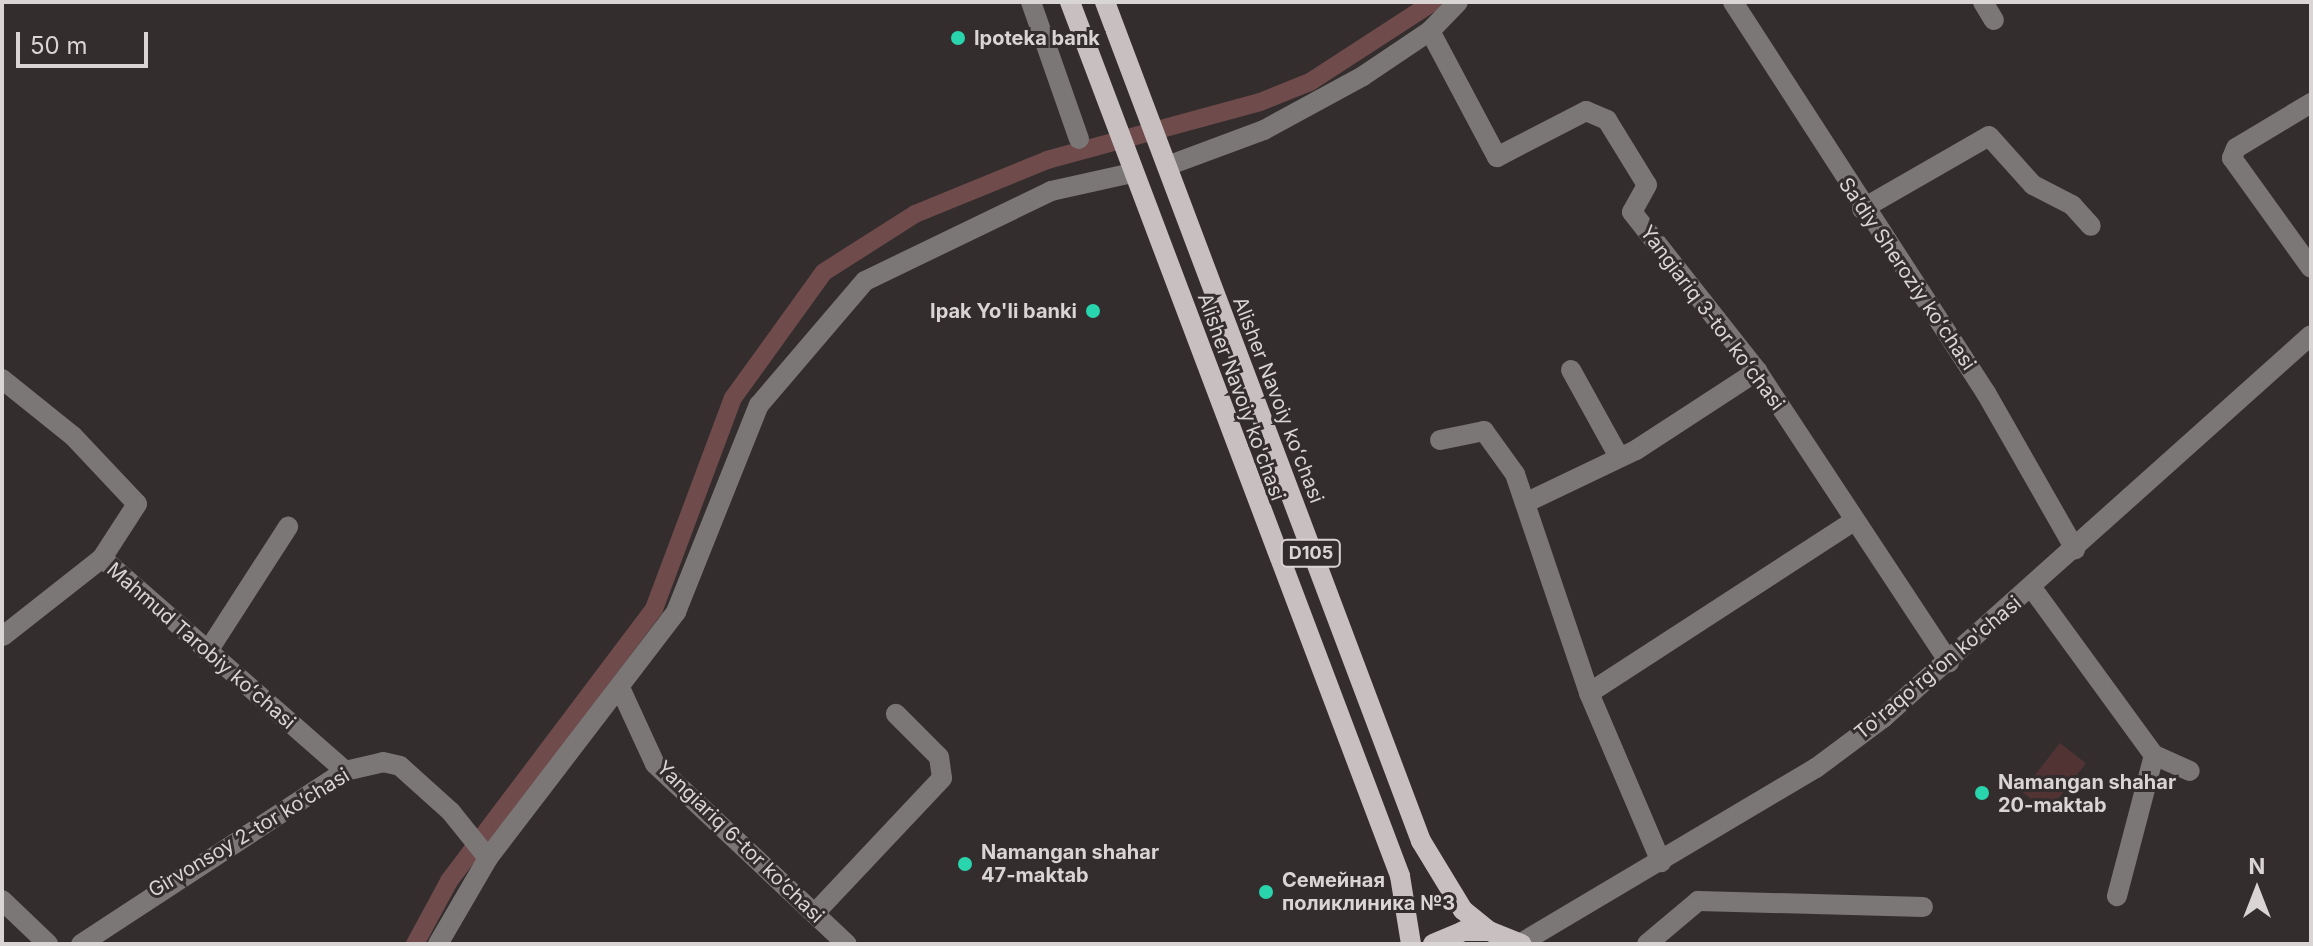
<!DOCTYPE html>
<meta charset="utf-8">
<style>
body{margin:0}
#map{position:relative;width:2313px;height:946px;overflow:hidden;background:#342d2d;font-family:Inter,sans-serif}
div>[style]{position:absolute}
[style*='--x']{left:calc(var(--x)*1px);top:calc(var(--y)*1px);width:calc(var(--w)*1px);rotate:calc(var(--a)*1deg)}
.green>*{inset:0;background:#513334;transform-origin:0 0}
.canal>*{height:18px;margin:-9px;padding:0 9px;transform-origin:9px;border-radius:9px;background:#704b4c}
.minor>*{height:20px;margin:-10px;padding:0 10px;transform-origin:10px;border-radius:10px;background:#7b7777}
.major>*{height:20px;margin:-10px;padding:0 10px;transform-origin:10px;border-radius:10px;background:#c8c0c0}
.dots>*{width:22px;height:22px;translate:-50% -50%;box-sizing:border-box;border:4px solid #342d2d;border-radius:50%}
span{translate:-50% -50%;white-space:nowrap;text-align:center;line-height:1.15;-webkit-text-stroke:6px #342d2d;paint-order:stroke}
.shield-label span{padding:2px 6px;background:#342d2d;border:2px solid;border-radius:6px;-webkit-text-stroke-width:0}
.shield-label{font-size:18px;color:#dad5d5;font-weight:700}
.poi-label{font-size:20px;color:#dad5d5;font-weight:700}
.left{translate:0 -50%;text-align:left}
.right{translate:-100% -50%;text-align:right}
.street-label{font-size:20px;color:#dad5d5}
.frame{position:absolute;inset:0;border:4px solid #dad5d5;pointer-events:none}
.north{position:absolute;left:2217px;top:850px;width:80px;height:80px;-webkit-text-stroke:6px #342d2d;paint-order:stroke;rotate:0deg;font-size:22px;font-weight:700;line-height:32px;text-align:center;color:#dad5d5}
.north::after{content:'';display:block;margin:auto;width:28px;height:36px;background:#dad5d5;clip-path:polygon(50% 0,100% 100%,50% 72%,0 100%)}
.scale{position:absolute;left:16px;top:32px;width:132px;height:36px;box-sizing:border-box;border:4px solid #dad5d5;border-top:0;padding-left:10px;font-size:24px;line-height:28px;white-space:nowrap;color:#dad5d5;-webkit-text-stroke:6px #342d2d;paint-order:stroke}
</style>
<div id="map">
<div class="green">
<div style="left:2060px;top:743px;width:33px;height:62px;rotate:38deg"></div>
</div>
<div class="canal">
<div style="--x:415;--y:944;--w:72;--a:-61.6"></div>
<div style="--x:449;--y:881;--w:341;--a:-53"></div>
<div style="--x:654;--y:609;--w:225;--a:-69.5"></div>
<div style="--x:733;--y:398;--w:155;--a:-54.2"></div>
<div style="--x:824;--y:272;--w:108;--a:-32.5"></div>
<div style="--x:915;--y:214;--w:143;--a:-22.2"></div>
<div style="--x:1047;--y:160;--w:221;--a:-15.2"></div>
<div style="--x:1260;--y:102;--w:54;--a:-21.8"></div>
<div style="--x:1310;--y:82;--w:147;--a:-33"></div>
</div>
<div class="minor">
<div style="--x:1031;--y:2;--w:145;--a:70.7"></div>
<div style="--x:1733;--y:2;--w:466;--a:57.1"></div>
<div style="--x:1986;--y:393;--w:180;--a:60.3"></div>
<div style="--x:1983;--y:2;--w:21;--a:59"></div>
<div style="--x:1430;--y:31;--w:143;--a:62"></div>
<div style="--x:1497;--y:157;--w:100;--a:-27.3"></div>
<div style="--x:1586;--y:111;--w:23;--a:23"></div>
<div style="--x:1607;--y:120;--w:76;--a:58.4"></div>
<div style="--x:1647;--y:185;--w:31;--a:119"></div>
<div style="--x:1632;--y:212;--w:202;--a:51.8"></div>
<div style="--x:1757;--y:371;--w:349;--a:56.6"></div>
<div style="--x:2311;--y:103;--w:87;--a:149"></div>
<div style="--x:2236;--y:148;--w:11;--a:112"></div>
<div style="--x:2232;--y:158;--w:135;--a:54.3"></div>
<div style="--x:1167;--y:166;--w:103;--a:-20.4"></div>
<div style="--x:1264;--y:130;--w:113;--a:-28.6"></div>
<div style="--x:1363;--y:76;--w:81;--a:-33.9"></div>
<div style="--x:1430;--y:31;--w:40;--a:-46"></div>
<div style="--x:1862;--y:209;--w:146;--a:-29.9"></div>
<div style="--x:1989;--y:136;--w:66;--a:48.1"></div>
<div style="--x:2033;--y:185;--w:44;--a:27.1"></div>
<div style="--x:2072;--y:205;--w:28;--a:48"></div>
<div style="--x:1571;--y:370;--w:99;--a:61.1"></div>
<div style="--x:2;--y:379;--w:91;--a:38.8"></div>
<div style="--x:73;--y:436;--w:93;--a:46.7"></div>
<div style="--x:137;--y:504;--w:64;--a:122.9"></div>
<div style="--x:102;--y:558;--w:323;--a:41.2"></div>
<div style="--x:1440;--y:440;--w:45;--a:-11.6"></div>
<div style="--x:1484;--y:431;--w:53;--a:54.2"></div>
<div style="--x:1515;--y:474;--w:231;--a:71.3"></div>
<div style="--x:1589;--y:693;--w:317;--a:-33"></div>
<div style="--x:1525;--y:503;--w:123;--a:-25.5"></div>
<div style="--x:1636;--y:450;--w:145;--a:-33.1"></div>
<div style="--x:2032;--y:588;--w:207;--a:53.9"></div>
<div style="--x:2154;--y:755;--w:146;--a:104.7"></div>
<div style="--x:3;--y:636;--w:126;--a:-38.2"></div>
<div style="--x:208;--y:651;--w:148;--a:-57.2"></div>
<div style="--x:621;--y:690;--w:81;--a:65.3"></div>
<div style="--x:655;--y:764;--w:263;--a:43.2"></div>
<div style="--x:1589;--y:693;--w:184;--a:66.9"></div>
<div style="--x:2154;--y:755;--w:39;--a:24"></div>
<div style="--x:2;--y:900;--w:64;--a:43.7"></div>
<div style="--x:815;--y:913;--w:185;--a:-46.7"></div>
<div style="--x:942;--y:778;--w:21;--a:-98"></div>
<div style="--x:939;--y:757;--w:61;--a:-135"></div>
<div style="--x:1521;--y:943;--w:343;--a:-30.7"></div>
<div style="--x:1816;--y:768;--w:84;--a:-36.7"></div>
<div style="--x:1883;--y:718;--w:574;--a:-41.82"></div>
<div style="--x:81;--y:944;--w:316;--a:-33.2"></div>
<div style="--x:345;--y:771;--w:39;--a:-13"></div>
<div style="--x:383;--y:762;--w:17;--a:13"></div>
<div style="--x:400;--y:766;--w:69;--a:42"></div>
<div style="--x:451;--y:812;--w:59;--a:51.2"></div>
<div style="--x:438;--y:944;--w:99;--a:-59.8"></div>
<div style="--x:488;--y:858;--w:310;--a:-52.6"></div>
<div style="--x:676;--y:612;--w:223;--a:-68.2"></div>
<div style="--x:759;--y:405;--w:163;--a:-49.5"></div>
<div style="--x:865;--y:281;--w:207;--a:-25.8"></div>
<div style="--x:1051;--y:191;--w:83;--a:-12.5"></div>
<div style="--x:1647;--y:944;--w:67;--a:-40.1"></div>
<div style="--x:1698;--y:901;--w:225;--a:1.5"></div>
</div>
<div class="major">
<div style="--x:1070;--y:2;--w:934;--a:69.31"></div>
<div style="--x:1400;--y:876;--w:69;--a:80.8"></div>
<div style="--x:1105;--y:2;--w:897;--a:69.36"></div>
<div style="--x:1421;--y:841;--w:81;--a:58.7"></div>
<div style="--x:1463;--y:910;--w:33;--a:39"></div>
<div style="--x:1433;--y:944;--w:33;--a:-23"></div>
<div style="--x:1463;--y:931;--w:26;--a:0"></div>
<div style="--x:1489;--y:931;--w:35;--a:22"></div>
</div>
<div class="dots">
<div style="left:958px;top:38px;background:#28d5ad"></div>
<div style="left:1093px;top:311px;background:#28d5ad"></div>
<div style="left:1982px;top:793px;background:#28d5ad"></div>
<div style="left:965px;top:864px;background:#28d5ad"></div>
<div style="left:1266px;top:892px;background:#28d5ad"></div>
</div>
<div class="shield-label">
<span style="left:1311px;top:553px">D105</span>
</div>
<div class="poi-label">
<span class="left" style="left:974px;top:38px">Ipoteka bank</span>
<span class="right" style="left:1077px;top:311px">Ipak Yo'li banki</span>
<span class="left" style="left:1998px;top:794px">Namangan shahar<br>20-maktab</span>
<span class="left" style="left:981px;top:864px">Namangan shahar<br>47-maktab</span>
<span class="left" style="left:1282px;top:892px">Семейная<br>поликлиника №3</span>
</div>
<div class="street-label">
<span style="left:1907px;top:274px;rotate:56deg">Saʼdiy Sheroziy koʻchasi</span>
<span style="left:1712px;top:318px;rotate:53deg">Yangiariq 3-tor koʻchasi</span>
<span style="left:1241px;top:397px;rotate:70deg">Alisher Navoiy ko'chasi</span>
<span style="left:1278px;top:400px;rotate:69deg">Alisher Navoiy koʻchasi</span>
<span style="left:201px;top:646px;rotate:41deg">Mahmud Tarobiy koʻchasi</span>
<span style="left:1938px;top:668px;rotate:-40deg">To'raqo'rg'on ko'chasi</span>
<span style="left:249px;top:833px;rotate:-31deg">Girvonsoy 2-tor koʼchasi</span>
<span style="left:740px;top:842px;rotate:44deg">Yangiаriq 6-tor koʼchasi</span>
</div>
<div class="frame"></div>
<div class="north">N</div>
<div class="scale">50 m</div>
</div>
